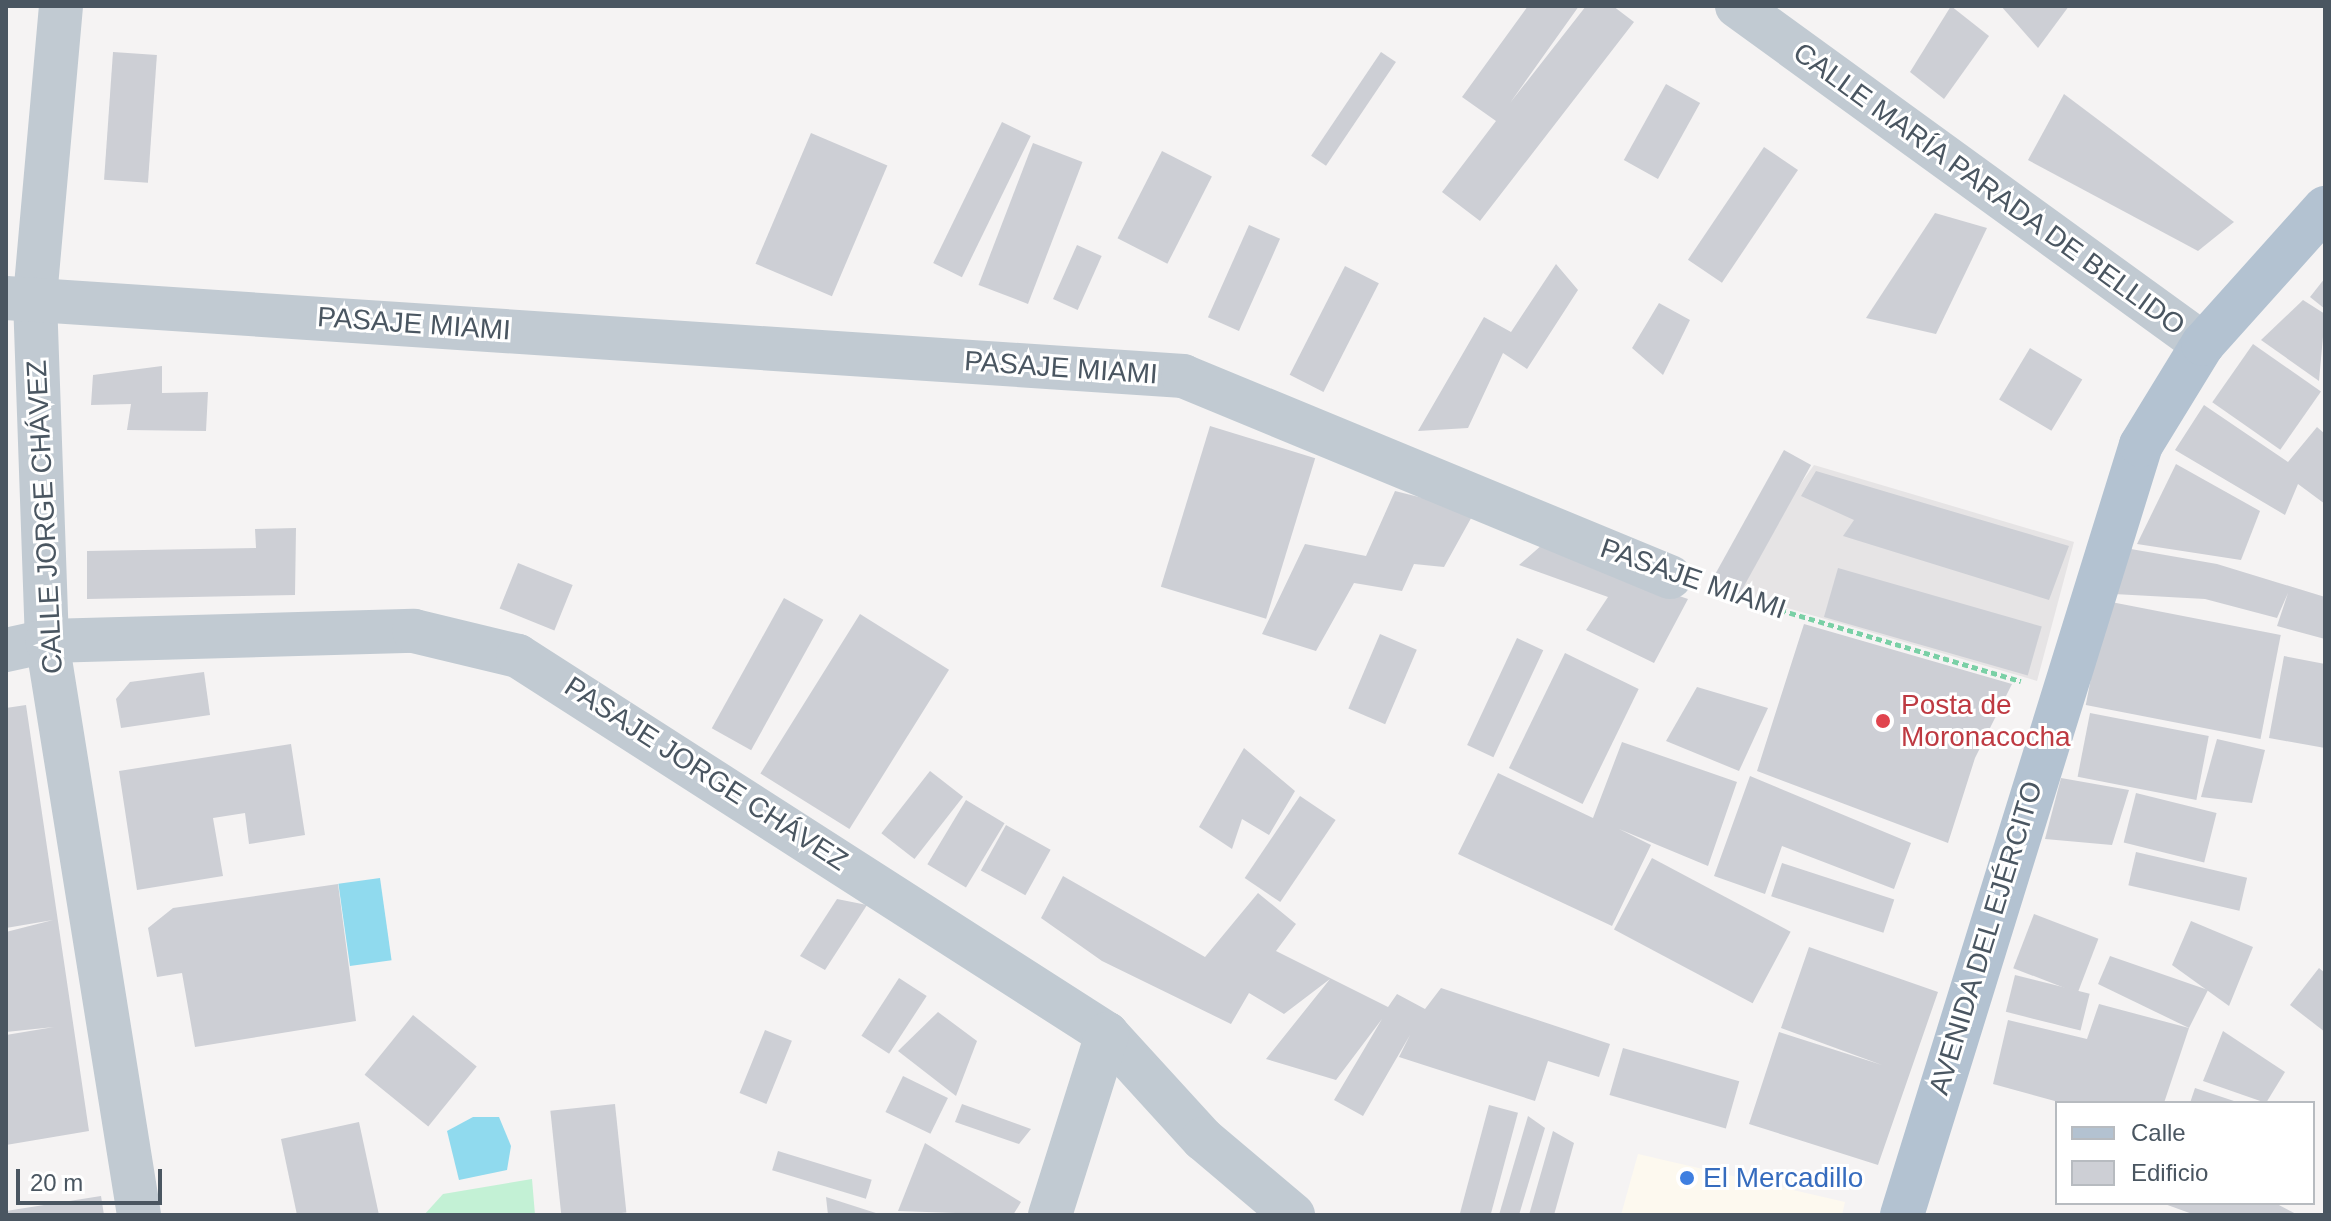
<!DOCTYPE html>
<meta charset="utf-8">
<style>
body{margin:0}
#map{position:relative;width:2331px;height:1221px;overflow:hidden;background:#f5f3f3;font-family:Arial,sans-serif}
div>[style]{position:absolute}
[style*='--x']{left:calc(var(--x)*1px);top:calc(var(--y)*1px);width:calc(var(--w)*1px);rotate:calc(var(--a)*1deg)}
.commercial>*{inset:0;background:#fdf9ef}
.education>*{inset:0;background:#e6e4e5}
.green>*{inset:0;background:#c3f1d5}
.water>*{inset:0;background:#90daee;transform-origin:0 0}
.building>*{inset:0;background:#cdcfd5;transform-origin:0 0}
.path>*{height:5px;margin-top:-2.5px;transform-origin:0;background:repeating-linear-gradient(90deg,#7ad0a6 0 6px,transparent 0 10px)}
.minor>*{height:44px;margin:-22px;padding:0 22px;transform-origin:22px;border-radius:22px;background:#c1cad2}
.major>*{height:44px;margin:-22px;padding:0 22px;transform-origin:22px;border-radius:22px;background:#b3c2d1}
.dots>*{width:22px;height:22px;translate:-50% -50%;box-sizing:border-box;border:4px solid #fff;border-radius:50%}
span{translate:-50% -50%;white-space:nowrap;text-align:center;line-height:1.15;-webkit-text-stroke:6px #fff;paint-order:stroke}
.street-label{font-size:28px;color:#4a5661}
.health-label{font-size:28px;color:#be3a42}
.left{translate:0 -50%;text-align:left}
.shop-label{font-size:28px;color:#366cbe}
.frame{position:absolute;inset:0;border:8px solid #4a5661;pointer-events:none}
.legend{position:absolute;left:2055px;top:1101px;width:260px;height:104px;box-sizing:border-box;background:#fff;border:2px solid #b7bbc0;margin:0;padding:10px 14px;list-style:none;font-size:24px;color:#4a5661}
.legend li{display:flex;align-items:center;gap:16px;height:40px}
.legend b{width:40px;border:2px solid #b7bbc0}
.scale{position:absolute;left:16px;top:1169px;width:146px;height:36px;box-sizing:border-box;border:4px solid #4a5661;border-top:0;padding-left:10px;font-size:24px;line-height:28px;white-space:nowrap;color:#4a5661;-webkit-text-stroke:6px #fff;paint-order:stroke}
</style>
<div id="map">
<div class="commercial">
<div style="clip-path:polygon(1638px 1154px,1845px 1202px,1842px 1215px,1621px 1215px)"></div>
</div>
<div class="education">
<div style="clip-path:polygon(1814px 465px,2074px 542px,2037px 681px,1726px 590px)"></div>
</div>
<div class="green">
<div style="clip-path:polygon(532px 1179px,535px 1215px,424px 1215px,443px 1194px)"></div>
</div>
<div class="water">
<div style="left:380px;top:878px;width:83px;height:42px;rotate:82deg"></div>
<div style="clip-path:polygon(473px 1117px,499px 1117px,511px 1146px,507px 1170px,459px 1180px,447px 1131px)"></div>
</div>
<div class="building">
<div style="clip-path:polygon(1528px 6px,1579px 6px,1510px 103px,1586px 6px,1613px 6px,1634px 22px,1480px 221px,1442px 192px,1496px 121px,1462px 97px)"></div>
<div style="clip-path:polygon(1951px 6px,1989px 36px,1944px 99px,1910px 72px)"></div>
<div style="clip-path:polygon(2001px 6px,2069px 6px,2038px 48px)"></div>
<div style="left:113px;top:52px;width:44px;height:128px;rotate:4deg"></div>
<div style="left:1381px;top:52px;width:18px;height:125px;rotate:34deg"></div>
<div style="left:1666px;top:84px;width:39px;height:87px;rotate:29deg"></div>
<div style="clip-path:polygon(2064px 94px,2234px 222px,2198px 251px,2028px 160px)"></div>
<div style="left:1002px;top:122px;width:32px;height:157px;rotate:26deg"></div>
<div style="left:811px;top:133px;width:83px;height:142px;rotate:23deg"></div>
<div style="left:1033px;top:143px;width:53px;height:152px;rotate:21deg"></div>
<div style="left:1764px;top:147px;width:41px;height:136px;rotate:34deg"></div>
<div style="left:1162px;top:151px;width:56px;height:98px;rotate:27deg"></div>
<div style="clip-path:polygon(1935px 213px,1987px 228px,1936px 334px,1866px 318px)"></div>
<div style="left:1249px;top:225px;width:34px;height:101px;rotate:24deg"></div>
<div style="left:1077px;top:245px;width:27px;height:59px;rotate:24deg"></div>
<div style="clip-path:polygon(1556px 264px,1578px 290px,1527px 369px,1503px 353px,1468px 428px,1418px 431px,1484px 317px,1511px 332px)"></div>
<div style="left:1345px;top:266px;width:38px;height:122px;rotate:27deg"></div>
<div style="clip-path:polygon(2325px 278px,2325px 309px,2310px 297px)"></div>
<div style="clip-path:polygon(2303px 300px,2325px 314px,2319px 381px,2261px 340px)"></div>
<div style="clip-path:polygon(1659px 303px,1690px 320px,1663px 375px,1632px 348px)"></div>
<div style="left:2253px;top:344px;width:83px;height:71px;rotate:35deg"></div>
<div style="left:2030px;top:348px;width:61px;height:60px;rotate:31deg"></div>
<div style="clip-path:polygon(162px 366px,162px 393px,208px 392px,206px 431px,127px 430px,131px 404px,91px 405px,93px 375px)"></div>
<div style="clip-path:polygon(2204px 405px,2288px 462px,2317px 427px,2325px 434px,2325px 504px,2298px 484px,2285px 515px,2175px 450px)"></div>
<div style="left:1210px;top:426px;width:110px;height:168px;rotate:17deg"></div>
<div style="left:1784px;top:450px;width:31px;height:156px;rotate:29deg"></div>
<div style="clip-path:polygon(2176px 464px,2260px 511px,2241px 560px,2137px 544px)"></div>
<div style="clip-path:polygon(1816px 471px,2069px 546px,2049px 600px,1843px 536px,1854px 520px,1801px 496px)"></div>
<div style="clip-path:polygon(1395px 491px,1475px 511px,1444px 567px,1414px 564px,1402px 591px,1354px 583px,1316px 651px,1262px 634px,1305px 544px,1366px 556px)"></div>
<div style="clip-path:polygon(296px 528px,295px 595px,87px 599px,87px 551px,256px 548px,255px 529px)"></div>
<div style="clip-path:polygon(1551px 537px,1621px 576px,1688px 599px,1654px 663px,1586px 630px,1608px 597px,1519px 565px)"></div>
<div style="clip-path:polygon(2125px 548px,2217px 564px,2325px 597px,2325px 639px,2277px 626px,2288px 593px,2277px 618px,2205px 599px,2114px 594px)"></div>
<div style="left:518px;top:563px;width:59px;height:49px;rotate:22deg"></div>
<div style="left:1838px;top:568px;width:212px;height:51px;rotate:16deg"></div>
<div style="left:784px;top:598px;width:45px;height:149px;rotate:29deg"></div>
<div style="left:2106px;top:601px;width:178px;height:106px;rotate:11deg"></div>
<div style="left:860px;top:614px;width:105px;height:188px;rotate:32deg"></div>
<div style="clip-path:polygon(1804px 624px,2012px 684px,1975px 758px,1948px 843px,1757px 771px)"></div>
<div style="left:1380px;top:634px;width:40px;height:81px;rotate:23deg"></div>
<div style="left:1517px;top:638px;width:29px;height:118px;rotate:25deg"></div>
<div style="left:1565px;top:653px;width:82px;height:128px;rotate:26deg"></div>
<div style="clip-path:polygon(2284px 656px,2325px 664px,2325px 748px,2269px 738px)"></div>
<div style="clip-path:polygon(204px 672px,210px 715px,121px 728px,116px 699px,130px 682px)"></div>
<div style="clip-path:polygon(1697px 687px,1768px 708px,1739px 771px,1666px 741px)"></div>
<div style="clip-path:polygon(26px 705px,89px 1131px,6px 1145px,6px 1035px,54px 1027px,6px 1032px,6px 932px,53px 920px,6px 928px,6px 708px)"></div>
<div style="left:2090px;top:713px;width:121px;height:65px;rotate:11deg"></div>
<div style="clip-path:polygon(2217px 739px,2265px 750px,2252px 803px,2201px 797px)"></div>
<div style="clip-path:polygon(1622px 742px,1737px 782px,1708px 866px,1619px 829px,1651px 845px,1612px 926px,1458px 854px,1498px 773px,1593px 818px)"></div>
<div style="clip-path:polygon(291px 744px,305px 835px,249px 844px,245px 813px,213px 818px,223px 876px,137px 890px,119px 771px)"></div>
<div style="clip-path:polygon(1244px 748px,1295px 791px,1269px 835px,1242px 819px,1232px 849px,1199px 827px)"></div>
<div style="left:930px;top:771px;width:42px;height:79px;rotate:38deg"></div>
<div style="clip-path:polygon(1750px 776px,1911px 843px,1894px 889px,1782px 846px,1765px 894px,1714px 876px)"></div>
<div style="clip-path:polygon(2061px 778px,2129px 790px,2112px 845px,2045px 839px)"></div>
<div style="left:2136px;top:793px;width:83px;height:51px;rotate:14deg"></div>
<div style="left:1300px;top:796px;width:43px;height:99px;rotate:34deg"></div>
<div style="left:966px;top:800px;width:45px;height:75px;rotate:31deg"></div>
<div style="left:1006px;top:825px;width:51px;height:52px;rotate:29deg"></div>
<div style="left:2136px;top:852px;width:114px;height:34px;rotate:13deg"></div>
<div style="left:1652px;top:858px;width:157px;height:81px;rotate:28deg"></div>
<div style="left:1782px;top:863px;width:118px;height:35px;rotate:18deg"></div>
<div style="clip-path:polygon(1063px 876px,1205px 957px,1258px 893px,1296px 924px,1276px 951px,1388px 1007px,1397px 994px,1425px 1009px,1441px 988px,1610px 1044px,1599px 1077px,1548px 1061px,1535px 1101px,1399px 1057px,1410px 1035px,1363px 1116px,1334px 1100px,1382px 1019px,1336px 1080px,1266px 1059px,1330px 979px,1284px 1014px,1249px 993px,1231px 1024px,1102px 961px,1041px 918px)"></div>
<div style="clip-path:polygon(338px 884px,356px 1021px,195px 1047px,182px 973px,157px 977px,148px 928px,173px 908px)"></div>
<div style="clip-path:polygon(837px 899px,867px 905px,825px 970px,800px 956px)"></div>
<div style="left:2034px;top:914px;width:69px;height:58px;rotate:21deg"></div>
<div style="clip-path:polygon(2191px 921px,2253px 947px,2229px 1006px,2172px 965px)"></div>
<div style="clip-path:polygon(1809px 947px,1938px 992px,1878px 1165px,1749px 1124px,1779px 1032px,1882px 1065px,1781px 1028px)"></div>
<div style="clip-path:polygon(2110px 956px,2208px 990px,2189px 1028px,2098px 984px)"></div>
<div style="clip-path:polygon(2319px 968px,2325px 973px,2325px 1032px,2290px 1005px)"></div>
<div style="left:2015px;top:975px;width:77px;height:38px;rotate:14deg"></div>
<div style="left:899px;top:978px;width:33px;height:69px;rotate:33deg"></div>
<div style="clip-path:polygon(2099px 1004px,2189px 1028px,2164px 1103px,2062px 1103px,1993px 1084px,2008px 1020px,2087px 1039px)"></div>
<div style="clip-path:polygon(938px 1012px,977px 1041px,956px 1096px,898px 1051px)"></div>
<div style="left:413px;top:1015px;width:82px;height:77px;rotate:39deg"></div>
<div style="left:765px;top:1030px;width:29px;height:68px;rotate:22deg"></div>
<div style="clip-path:polygon(2223px 1031px,2285px 1072px,2266px 1103px,2203px 1081px)"></div>
<div style="left:1623px;top:1048px;width:121px;height:49px;rotate:16deg"></div>
<div style="left:903px;top:1076px;width:50px;height:40px;rotate:26deg"></div>
<div style="clip-path:polygon(2195px 1088px,2237px 1102px,2237px 1103px,2190px 1103px)"></div>
<div style="left:615px;top:1104px;width:109px;height:65px;rotate:84deg"></div>
<div style="clip-path:polygon(962px 1104px,1031px 1129px,1019px 1144px,955px 1122px)"></div>
<div style="left:1489px;top:1105px;width:30px;height:115px;rotate:15deg"></div>
<div style="clip-path:polygon(1528px 1116px,1545px 1128px,1519px 1215px,1499px 1215px)"></div>
<div style="clip-path:polygon(359px 1122px,379px 1215px,297px 1215px,281px 1139px)"></div>
<div style="clip-path:polygon(1553px 1131px,1574px 1143px,1554px 1215px,1529px 1215px)"></div>
<div style="clip-path:polygon(925px 1143px,1021px 1202px,1013px 1215px,898px 1211px)"></div>
<div style="left:778px;top:1151px;width:98px;height:20px;rotate:17deg"></div>
<div style="clip-path:polygon(101px 1196px,104px 1215px,6px 1215px,6px 1211px)"></div>
<div style="clip-path:polygon(826px 1197px,879px 1214px,879px 1215px,828px 1215px)"></div>
<div style="clip-path:polygon(2162px 1203px,2275px 1203px,2298px 1215px,2195px 1215px)"></div>
</div>
<div class="path">
<div style="--x:1713;--y:590;--w:321;--a:16.5"></div>
</div>
<div class="minor">
<div style="--x:61;--y:6;--w:294;--a:95.1"></div>
<div style="--x:35;--y:299;--w:342;--a:88"></div>
<div style="--x:47;--y:641;--w:581;--a:80.89"></div>
<div style="--x:1737;--y:6;--w:576;--a:35.95"></div>
<div style="--x:6;--y:298;--w:1180;--a:3.79"></div>
<div style="--x:1183;--y:376;--w:527;--a:22.43"></div>
<div style="--x:6;--y:650;--w:42;--a:-12.4"></div>
<div style="--x:47;--y:641;--w:367;--a:-1.6"></div>
<div style="--x:414;--y:631;--w:107;--a:13.5"></div>
<div style="--x:518;--y:656;--w:700;--a:32.69"></div>
<div style="--x:1107;--y:1034;--w:142;--a:47.6"></div>
<div style="--x:1203;--y:1139;--w:118;--a:40.2"></div>
<div style="--x:1050;--y:1215;--w:190;--a:-72.5"></div>
</div>
<div class="major">
<div style="--x:1902;--y:1215;--w:806;--a:-72.76"></div>
<div style="--x:2141;--y:445;--w:119;--a:-58.5"></div>
<div style="--x:2203;--y:344;--w:183;--a:-48.1"></div>
</div>
<div class="dots">
<div style="left:1883px;top:721px;background:#e0444e"></div>
<div style="left:1687px;top:1178px;background:#3f7fe0"></div>
</div>
<div class="street-label">
<span style="left:1989px;top:189px;rotate:36deg">CALLE MARÍA PARADA DE BELLIDO</span>
<span style="left:414px;top:324px;rotate:4deg">PASAJE MIAMI</span>
<span style="left:1061px;top:368px;rotate:4deg">PASAJE MIAMI</span>
<span style="left:45px;top:517px;rotate:-93deg">CALLE JORGE CHÁVEZ</span>
<span style="left:1693px;top:579px;rotate:19deg">PASAJE MIAMI</span>
<span style="left:706px;top:774px;rotate:33deg">PASAJE JORGE CHÁVEZ</span>
<span style="left:1986px;top:938px;rotate:-73deg">AVENIDA DEL EJÉRCITO</span>
</div>
<div class="health-label">
<span class="left" style="left:1901px;top:721px">Posta de<br>Moronacocha</span>
</div>
<div class="shop-label">
<span class="left" style="left:1703px;top:1178px">El Mercadillo</span>
</div>
<div class="frame"></div>
<ul class="legend">
<li><b style="height:10px;background:#b3c2d1"></b>Calle</li>
<li><b style="height:22px;background:#cdcfd5"></b>Edificio</li>
</ul>
<div class="scale">20 m</div>
</div>
